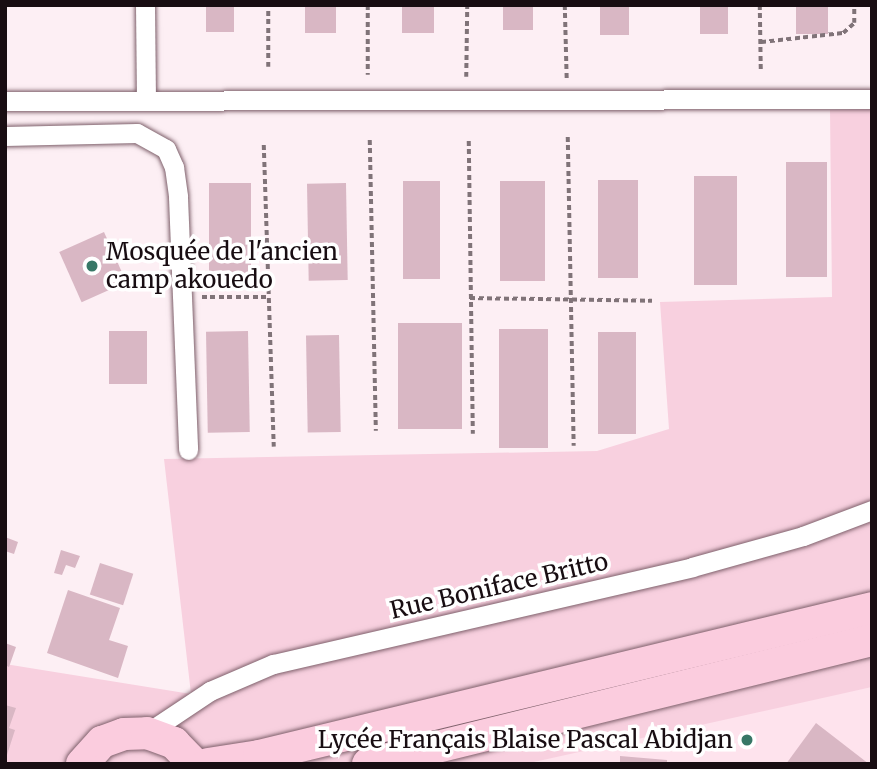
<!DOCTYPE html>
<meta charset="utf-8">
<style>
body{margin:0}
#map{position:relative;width:877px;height:769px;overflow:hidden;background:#fdeff4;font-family:Merriweather,serif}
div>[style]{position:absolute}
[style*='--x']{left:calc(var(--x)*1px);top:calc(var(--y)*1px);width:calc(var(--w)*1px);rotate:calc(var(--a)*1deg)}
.built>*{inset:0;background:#fee3ed}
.green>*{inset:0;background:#f8d0df}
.building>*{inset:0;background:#d9b7c4;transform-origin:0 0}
.path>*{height:3.5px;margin-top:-1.75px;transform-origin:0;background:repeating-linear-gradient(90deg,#807378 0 5px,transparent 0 8.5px)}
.roads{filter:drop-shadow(0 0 2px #7e606b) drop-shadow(0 0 2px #7e606b)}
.minor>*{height:19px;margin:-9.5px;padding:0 9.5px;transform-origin:9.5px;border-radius:9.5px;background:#fff}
.trunk>*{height:32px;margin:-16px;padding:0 16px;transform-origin:16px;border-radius:16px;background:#fbccde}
.dots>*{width:19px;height:19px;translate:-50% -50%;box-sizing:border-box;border:4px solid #fff;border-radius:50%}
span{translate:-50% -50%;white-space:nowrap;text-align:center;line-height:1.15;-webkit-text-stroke:7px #fff;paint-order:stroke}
.poi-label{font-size:24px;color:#180d12}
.left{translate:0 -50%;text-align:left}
.right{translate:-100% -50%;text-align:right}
.street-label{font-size:24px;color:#180d12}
.frame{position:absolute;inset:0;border:7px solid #180d12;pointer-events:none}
</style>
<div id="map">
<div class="built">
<div style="clip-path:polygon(872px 687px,872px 764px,525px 764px,721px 717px)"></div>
</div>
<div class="green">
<div style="clip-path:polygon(872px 109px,872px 687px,525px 764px,5px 764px,5px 664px,191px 694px,164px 459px,597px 451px,669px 429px,660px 302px,832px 297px,830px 110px)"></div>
</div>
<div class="building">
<div style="left:206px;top:5px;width:28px;height:27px"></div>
<div style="left:305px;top:5px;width:31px;height:28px"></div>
<div style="left:402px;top:5px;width:32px;height:28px"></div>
<div style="left:503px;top:5px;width:30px;height:25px"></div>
<div style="left:600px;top:5px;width:29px;height:30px"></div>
<div style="left:700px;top:5px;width:28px;height:29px"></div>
<div style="left:796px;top:5px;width:32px;height:29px"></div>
<div style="left:786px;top:162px;width:41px;height:115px"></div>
<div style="left:694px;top:176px;width:43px;height:109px"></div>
<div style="left:598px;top:180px;width:40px;height:98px"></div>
<div style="left:403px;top:181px;width:37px;height:98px"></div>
<div style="left:500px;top:181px;width:45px;height:100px"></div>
<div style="left:251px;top:183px;width:100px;height:42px;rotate:90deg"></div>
<div style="left:346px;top:183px;width:97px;height:39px;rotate:89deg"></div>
<div style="left:104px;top:232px;width:55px;height:49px;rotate:66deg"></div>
<div style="left:398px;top:323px;width:64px;height:106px"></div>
<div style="left:548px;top:329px;width:119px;height:49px;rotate:90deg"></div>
<div style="left:109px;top:331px;width:38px;height:53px"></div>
<div style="left:248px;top:331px;width:101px;height:42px;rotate:89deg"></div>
<div style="left:598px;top:332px;width:38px;height:102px"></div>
<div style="left:339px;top:335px;width:97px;height:33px;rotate:89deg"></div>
<div style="clip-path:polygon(5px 537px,18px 542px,14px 554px,5px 551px)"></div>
<div style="clip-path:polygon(61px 550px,80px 556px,75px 568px,66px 565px,62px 575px,54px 573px)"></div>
<div style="left:100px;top:563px;width:35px;height:33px;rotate:18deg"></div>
<div style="clip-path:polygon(68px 590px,120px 608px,109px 640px,128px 646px,118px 678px,47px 653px)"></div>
<div style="clip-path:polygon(5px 643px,16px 647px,9px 667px,5px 665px)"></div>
<div style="clip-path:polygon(5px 705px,16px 708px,9px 728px,15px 730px,6px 758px)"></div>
<div style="clip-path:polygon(816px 723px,869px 764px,786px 764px)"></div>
<div style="clip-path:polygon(620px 756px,667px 760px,667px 764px,620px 764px)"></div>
</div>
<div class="path">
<div style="--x:368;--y:5;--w:70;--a:90"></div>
<div style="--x:565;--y:5;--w:74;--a:88.5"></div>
<div style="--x:760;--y:5;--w:67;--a:89.1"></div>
<div style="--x:761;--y:42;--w:82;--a:-6.3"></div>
<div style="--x:843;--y:33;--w:15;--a:-42"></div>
<div style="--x:854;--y:23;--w:18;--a:-90"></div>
<div style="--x:268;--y:67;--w:62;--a:-90"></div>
<div style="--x:466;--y:77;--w:72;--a:-89.2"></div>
<div style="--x:568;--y:137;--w:309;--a:88.9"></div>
<div style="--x:370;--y:140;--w:291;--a:88.8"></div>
<div style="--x:469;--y:141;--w:293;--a:89.2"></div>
<div style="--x:264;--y:145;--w:302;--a:88.1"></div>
<div style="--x:202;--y:297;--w:68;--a:0"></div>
<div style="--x:470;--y:298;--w:182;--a:0.9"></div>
</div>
<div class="roads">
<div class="minor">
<div style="--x:145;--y:5;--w:96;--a:89.4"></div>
<div style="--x:5;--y:101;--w:867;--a:-0.13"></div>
<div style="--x:5;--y:136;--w:132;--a:-1.3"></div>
<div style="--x:137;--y:133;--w:33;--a:29"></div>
<div style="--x:166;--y:149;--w:20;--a:66"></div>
<div style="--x:174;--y:167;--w:30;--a:82"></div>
<div style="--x:178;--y:197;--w:253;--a:87.7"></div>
<div style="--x:147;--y:733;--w:76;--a:-33.7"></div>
<div style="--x:210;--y:691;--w:69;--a:-23.2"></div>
<div style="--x:273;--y:664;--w:430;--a:-13"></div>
<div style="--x:692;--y:567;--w:115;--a:-15.6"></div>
<div style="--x:803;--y:536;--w:74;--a:-20.6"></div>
</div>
<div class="trunk">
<div style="--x:82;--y:764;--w:30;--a:-48"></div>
<div style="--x:102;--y:742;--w:23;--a:-20"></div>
<div style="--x:124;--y:734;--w:23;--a:-2"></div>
<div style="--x:147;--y:733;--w:29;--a:20"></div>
<div style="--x:174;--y:743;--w:29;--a:46"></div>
<div style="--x:208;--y:764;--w:52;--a:-8.9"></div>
<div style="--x:259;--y:756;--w:631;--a:-13.57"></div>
<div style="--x:368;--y:764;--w:519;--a:-13.82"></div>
</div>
</div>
<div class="dots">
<div style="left:92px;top:266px;background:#377766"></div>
<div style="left:747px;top:740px;background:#377766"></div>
</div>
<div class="poi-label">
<span class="left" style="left:106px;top:266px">Mosquée de l'ancien<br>camp akouedo</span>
<span class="right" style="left:733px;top:740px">Lycée Français Blaise Pascal Abidjan</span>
</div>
<div class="street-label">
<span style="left:499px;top:586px;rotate:-13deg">Rue Boniface Britto</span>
</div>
<div class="frame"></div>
</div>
